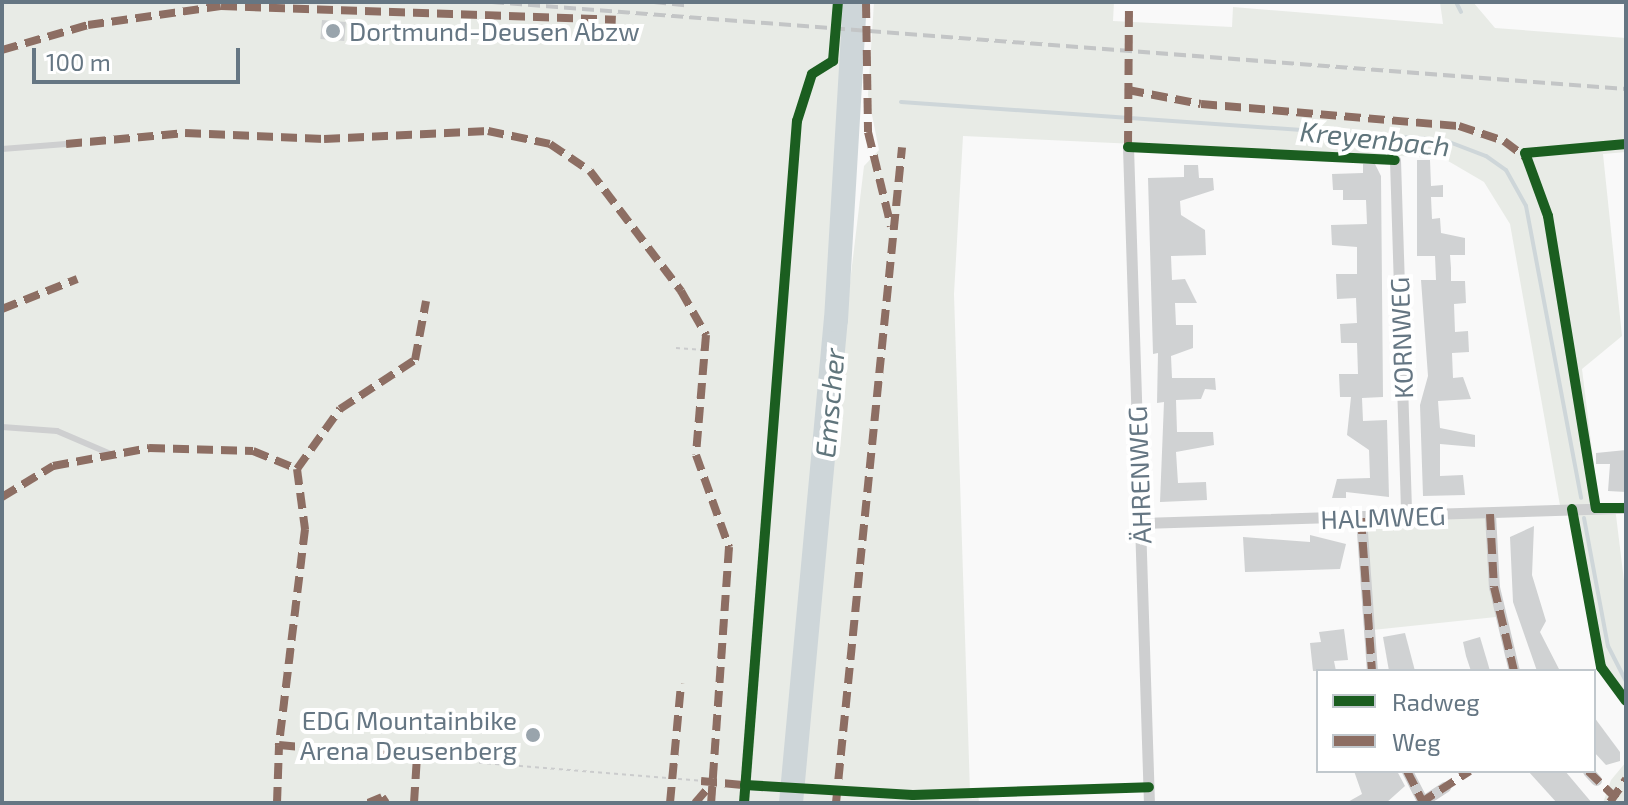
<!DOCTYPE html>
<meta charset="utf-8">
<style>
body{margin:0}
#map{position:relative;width:1628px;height:805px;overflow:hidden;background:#f9f9f9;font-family:"Exo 2",sans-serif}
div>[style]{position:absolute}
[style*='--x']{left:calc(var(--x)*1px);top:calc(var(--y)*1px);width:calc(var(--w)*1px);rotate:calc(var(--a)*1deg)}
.green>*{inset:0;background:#e8ebe6;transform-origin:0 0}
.stream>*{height:4px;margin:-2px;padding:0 2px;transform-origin:2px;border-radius:2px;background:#ced6d9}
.river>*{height:24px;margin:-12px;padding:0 12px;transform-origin:12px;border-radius:12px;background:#ced6d9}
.building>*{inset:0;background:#d0d2d3;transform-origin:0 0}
.path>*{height:2px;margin-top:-1px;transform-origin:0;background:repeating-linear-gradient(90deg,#cbcccd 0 4px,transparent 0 8px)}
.lane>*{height:6px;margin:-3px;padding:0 3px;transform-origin:3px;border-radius:3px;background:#cecfd0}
.street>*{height:11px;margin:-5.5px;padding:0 5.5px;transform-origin:5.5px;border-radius:5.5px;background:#cecfd0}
.rail>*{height:4px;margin-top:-2px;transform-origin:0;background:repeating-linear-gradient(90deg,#c3c5c6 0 12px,transparent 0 18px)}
.quiet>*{height:8px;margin-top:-4px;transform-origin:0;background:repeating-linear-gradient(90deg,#8d6e63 0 16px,transparent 0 24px)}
.cycleway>*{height:10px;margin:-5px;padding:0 5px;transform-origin:5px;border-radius:5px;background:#1b5e20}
.dots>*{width:22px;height:22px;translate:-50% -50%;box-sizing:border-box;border:4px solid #fff;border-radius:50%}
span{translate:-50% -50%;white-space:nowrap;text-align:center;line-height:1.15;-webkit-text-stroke:8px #fff;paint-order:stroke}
.poi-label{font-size:26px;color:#657683}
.left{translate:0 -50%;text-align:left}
.right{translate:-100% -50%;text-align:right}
.street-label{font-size:26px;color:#657683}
.water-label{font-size:28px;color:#60757c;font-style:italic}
.frame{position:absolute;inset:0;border:4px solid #657683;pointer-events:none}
.legend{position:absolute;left:1316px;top:669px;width:280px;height:104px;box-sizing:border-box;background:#fff;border:2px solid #c1c8cd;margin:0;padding:10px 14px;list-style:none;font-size:24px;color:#657683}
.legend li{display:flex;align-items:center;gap:16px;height:40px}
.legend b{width:40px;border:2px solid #c1c8cd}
.scale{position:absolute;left:32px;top:48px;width:208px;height:36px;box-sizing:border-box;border:4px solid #657683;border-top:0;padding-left:10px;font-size:24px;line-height:28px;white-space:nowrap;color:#657683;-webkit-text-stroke:6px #fff;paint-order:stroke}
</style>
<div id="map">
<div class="green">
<div style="clip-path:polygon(2px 2px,848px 2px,807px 640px,864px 166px,879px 150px,868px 95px,874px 2px,1114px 2px,1113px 21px,1232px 27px,1233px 7px,1443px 24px,1440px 2px,1473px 2px,1495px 28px,1626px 38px,1626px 152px,1603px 154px,1622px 336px,1582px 369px,1599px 507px,1615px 507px,1626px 597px,1626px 701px,1601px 667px,1572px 510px,1561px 511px,1510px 224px,1484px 182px,1443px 158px,963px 136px,954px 294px,970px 792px,978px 791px,979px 803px,747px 803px,750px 728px,744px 803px,2px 803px)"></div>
<div style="left:1490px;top:514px;width:103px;height:129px;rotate:84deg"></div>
<div style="clip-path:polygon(1626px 762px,1626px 803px,1603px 803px,1611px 780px)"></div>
</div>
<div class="stream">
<div style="--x:1456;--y:2;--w:11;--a:63"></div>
<div style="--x:901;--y:102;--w:544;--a:4"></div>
<div style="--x:1444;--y:140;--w:45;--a:20.9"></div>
<div style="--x:1486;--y:156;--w:24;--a:35"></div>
<div style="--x:1506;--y:170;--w:41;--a:60.9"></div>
<div style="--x:1526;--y:206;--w:297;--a:79.3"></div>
<div style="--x:1584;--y:518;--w:130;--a:79.4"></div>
<div style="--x:1608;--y:646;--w:39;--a:63"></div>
</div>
<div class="river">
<div style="--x:791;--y:803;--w:485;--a:-84.7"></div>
<div style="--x:836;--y:320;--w:319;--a:-86.6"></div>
</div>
<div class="building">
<div style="left:322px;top:20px;width:24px;height:19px;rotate:5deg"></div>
<div style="clip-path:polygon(1417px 160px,1430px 160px,1431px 186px,1443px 185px,1443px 197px,1431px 197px,1432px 219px,1440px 218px,1441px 233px,1465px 238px,1465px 255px,1450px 255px,1451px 268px,1451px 281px,1465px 281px,1466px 303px,1454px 304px,1455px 332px,1468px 331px,1469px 352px,1452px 353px,1453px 378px,1463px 377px,1471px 399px,1438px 401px,1440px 428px,1475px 435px,1475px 447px,1440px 444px,1440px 476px,1463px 475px,1465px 495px,1423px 496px,1420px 405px,1428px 376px,1421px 280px,1436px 280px,1435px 256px,1417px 256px)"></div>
<div style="clip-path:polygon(1363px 164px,1375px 164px,1381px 176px,1383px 397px,1362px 398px,1363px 421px,1387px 420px,1389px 497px,1346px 492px,1346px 498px,1332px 498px,1337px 479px,1370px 478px,1369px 450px,1347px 435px,1351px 397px,1340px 397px,1339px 374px,1358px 374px,1357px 343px,1341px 343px,1340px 324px,1357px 323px,1356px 298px,1337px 299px,1336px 274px,1357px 274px,1357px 247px,1332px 245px,1331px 225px,1367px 224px,1366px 200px,1343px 200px,1343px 190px,1333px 190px,1332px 174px,1363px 173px)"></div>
<div style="clip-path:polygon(1184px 165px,1198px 165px,1199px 178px,1213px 178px,1214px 190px,1180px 201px,1181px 215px,1205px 230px,1206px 255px,1171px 256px,1172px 280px,1185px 279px,1197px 303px,1175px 303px,1176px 325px,1193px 325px,1193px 348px,1171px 356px,1172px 378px,1215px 378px,1216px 390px,1205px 389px,1201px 399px,1176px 400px,1177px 432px,1213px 432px,1214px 445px,1176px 452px,1178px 483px,1206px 482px,1207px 500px,1160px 502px,1164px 402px,1157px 403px,1158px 353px,1153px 354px,1148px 178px,1184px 177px)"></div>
<div style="clip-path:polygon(1626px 450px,1626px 492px,1608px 491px,1610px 464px,1596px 464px,1596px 453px)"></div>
<div style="clip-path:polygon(1534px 526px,1532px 575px,1546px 621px,1540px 632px,1560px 671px,1537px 671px,1513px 602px,1510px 537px)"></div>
<div style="clip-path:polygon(1310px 535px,1346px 544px,1340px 569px,1245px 572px,1243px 537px,1310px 542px)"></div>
<div style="clip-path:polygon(1344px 629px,1348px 660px,1334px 661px,1336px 671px,1313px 671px,1310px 643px,1321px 642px,1319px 632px)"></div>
<div style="clip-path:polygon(1405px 633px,1415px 671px,1389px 671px,1383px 637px)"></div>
<div style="clip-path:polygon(1480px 637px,1488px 664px,1490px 671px,1471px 671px,1466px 656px,1463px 642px)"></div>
<div style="clip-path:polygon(1594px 717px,1620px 752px,1620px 761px,1606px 765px,1594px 752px)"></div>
<div style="clip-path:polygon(1354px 771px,1397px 771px,1405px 786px,1386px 803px,1346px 803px,1362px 794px)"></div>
<div style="clip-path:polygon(1528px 771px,1565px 771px,1592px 803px,1557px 803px)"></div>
</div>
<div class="path">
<div style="--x:676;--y:348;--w:32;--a:4"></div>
<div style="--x:423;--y:758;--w:279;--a:4.7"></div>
</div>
<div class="lane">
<div style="--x:2;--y:149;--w:64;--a:-4.5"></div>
<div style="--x:2;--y:427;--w:55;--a:4.2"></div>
<div style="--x:57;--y:431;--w:61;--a:23.2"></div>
</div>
<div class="street">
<div style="--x:1128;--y:147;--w:656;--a:88.17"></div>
<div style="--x:1395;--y:160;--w:356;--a:88.2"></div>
<div style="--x:1490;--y:514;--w:73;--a:86.9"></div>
<div style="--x:1494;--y:587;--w:86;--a:76.6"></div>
<div style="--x:1361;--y:518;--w:153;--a:85.9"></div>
<div style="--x:1141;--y:523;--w:485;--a:-1.8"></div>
<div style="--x:1407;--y:771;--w:36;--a:63"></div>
<div style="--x:1588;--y:771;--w:12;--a:48"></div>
<div style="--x:1420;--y:803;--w:30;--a:-33"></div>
</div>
<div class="rail">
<div style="--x:492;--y:2;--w:1137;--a:4.39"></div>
<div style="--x:654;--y:2;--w:31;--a:6"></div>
</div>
<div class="quiet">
<div style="--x:866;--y:2;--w:130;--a:89.1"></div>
<div style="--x:868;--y:132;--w:97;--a:76.3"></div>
<div style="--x:2;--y:50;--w:90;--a:-16.2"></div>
<div style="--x:88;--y:25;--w:134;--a:-8.1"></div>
<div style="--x:221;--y:6;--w:395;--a:2"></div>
<div style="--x:1128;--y:90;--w:74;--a:10.9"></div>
<div style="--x:1201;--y:104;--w:259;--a:4.9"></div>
<div style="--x:1459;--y:126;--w:47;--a:18.4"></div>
<div style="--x:1504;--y:141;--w:30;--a:37"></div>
<div style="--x:66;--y:144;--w:120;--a:-5.3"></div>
<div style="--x:185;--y:133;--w:139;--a:2.5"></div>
<div style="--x:324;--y:139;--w:164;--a:-2.8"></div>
<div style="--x:488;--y:131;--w:63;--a:11.8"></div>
<div style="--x:550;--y:144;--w:48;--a:34"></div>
<div style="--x:590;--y:171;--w:151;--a:52.8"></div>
<div style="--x:681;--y:291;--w:51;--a:60.4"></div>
<div style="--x:706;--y:335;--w:120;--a:94.8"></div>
<div style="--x:696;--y:455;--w:98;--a:70.3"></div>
<div style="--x:729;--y:547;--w:257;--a:94"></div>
<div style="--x:1128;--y:147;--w:145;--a:-89.6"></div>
<div style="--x:2;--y:309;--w:81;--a:-21.8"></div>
<div style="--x:297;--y:469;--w:74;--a:-54.4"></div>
<div style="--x:340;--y:409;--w:90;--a:-33.2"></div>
<div style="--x:415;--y:360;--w:60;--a:-79.4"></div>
<div style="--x:2;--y:497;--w:60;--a:-31.3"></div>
<div style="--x:53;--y:466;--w:98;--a:-10.6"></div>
<div style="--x:149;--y:448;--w:104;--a:1.7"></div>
<div style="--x:253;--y:451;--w:48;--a:22.2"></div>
<div style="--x:297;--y:469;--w:61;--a:82.4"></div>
<div style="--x:305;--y:529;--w:218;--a:96.9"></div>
<div style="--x:279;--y:745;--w:145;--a:5.2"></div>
<div style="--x:1490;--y:514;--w:73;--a:86.9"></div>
<div style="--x:1494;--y:587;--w:86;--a:76.6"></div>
<div style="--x:1361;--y:518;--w:153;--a:85.9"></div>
<div style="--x:1407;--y:771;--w:36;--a:63"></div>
<div style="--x:1588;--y:771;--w:46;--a:44.1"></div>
<div style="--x:701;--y:781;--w:52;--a:5.5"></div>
<div style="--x:1610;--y:802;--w:28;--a:-55"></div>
<div style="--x:277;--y:803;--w:58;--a:-88"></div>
<div style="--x:368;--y:803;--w:15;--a:-23"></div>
<div style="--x:382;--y:797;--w:7;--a:56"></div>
<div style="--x:414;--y:803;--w:46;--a:-86.3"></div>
<div style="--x:670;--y:803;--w:120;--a:-84.7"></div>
<div style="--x:695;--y:803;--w:28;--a:-49"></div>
<div style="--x:836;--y:803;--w:659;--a:-84.25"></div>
<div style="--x:1420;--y:803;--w:59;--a:-32.6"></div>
</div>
<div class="cycleway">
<div style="--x:1626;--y:144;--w:101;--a:174.9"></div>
<div style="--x:1525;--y:153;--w:67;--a:69.9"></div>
<div style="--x:1548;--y:216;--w:296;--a:80.7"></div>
<div style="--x:1596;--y:508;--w:30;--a:0"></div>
<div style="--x:1128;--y:147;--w:267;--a:2.8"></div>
<div style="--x:1572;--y:509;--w:161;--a:79.6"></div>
<div style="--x:1601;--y:667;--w:42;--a:53.7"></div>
<div style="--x:745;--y:785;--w:168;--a:3.4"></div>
<div style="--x:913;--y:795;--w:236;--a:-1.9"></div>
<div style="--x:744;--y:803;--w:684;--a:-85.56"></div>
<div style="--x:797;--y:121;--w:49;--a:-72.3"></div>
<div style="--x:812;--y:74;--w:25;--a:-32"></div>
<div style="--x:833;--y:61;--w:59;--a:-85.2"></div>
</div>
<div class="dots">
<div style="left:333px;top:31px;background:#99a4ac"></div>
<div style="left:533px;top:735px;background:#99a4ac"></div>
</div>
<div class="poi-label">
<span class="left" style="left:349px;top:31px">Dortmund-Deusen Abzw</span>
<span class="right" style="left:517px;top:735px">EDG Mountainbike<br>Arena Deusenberg</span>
</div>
<div class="street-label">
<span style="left:1401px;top:338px;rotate:-92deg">KORNWEG</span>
<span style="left:1139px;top:475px;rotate:-92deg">ÄHRENWEG</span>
<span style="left:1383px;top:517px;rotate:-2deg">HALMWEG</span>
</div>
<div class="water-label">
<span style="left:1375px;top:138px;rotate:6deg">Kreyenbach</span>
<span style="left:829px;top:403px;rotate:-85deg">Emscher</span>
</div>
<div class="frame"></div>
<ul class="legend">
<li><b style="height:10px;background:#1b5e20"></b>Radweg</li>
<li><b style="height:10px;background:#8d6e63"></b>Weg</li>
</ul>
<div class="scale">100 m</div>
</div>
